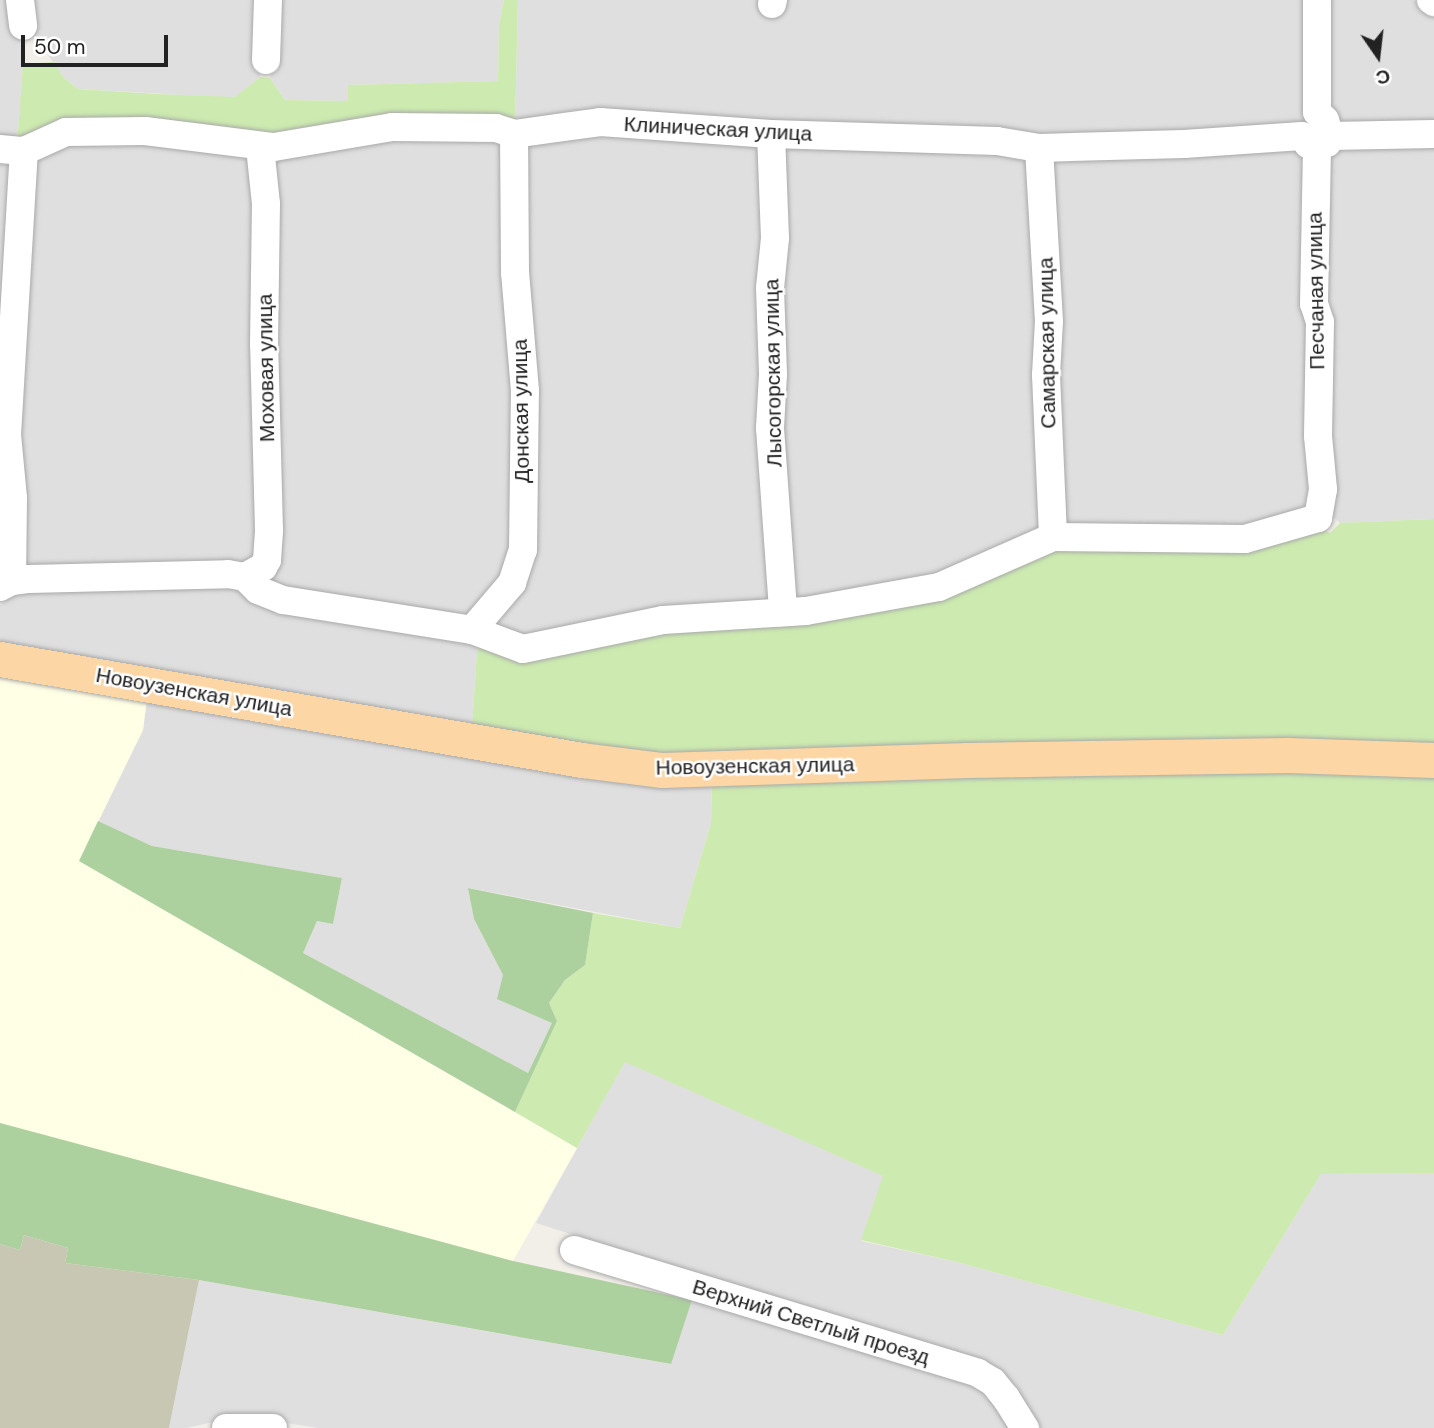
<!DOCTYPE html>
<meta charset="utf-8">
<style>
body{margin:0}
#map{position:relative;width:1434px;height:1428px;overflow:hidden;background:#f2efe9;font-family:"DM Sans",sans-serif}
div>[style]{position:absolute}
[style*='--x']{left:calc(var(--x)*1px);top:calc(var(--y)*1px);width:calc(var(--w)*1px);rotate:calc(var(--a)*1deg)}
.residential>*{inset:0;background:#e0dfdf}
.education>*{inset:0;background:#ffffe5}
.construction>*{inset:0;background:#c7c7b4}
.grass>*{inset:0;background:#cdebb0}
.forest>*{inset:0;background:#add19e}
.roads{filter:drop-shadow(0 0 2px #a9a9a9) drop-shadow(0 0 2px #a9a9a9)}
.minor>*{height:28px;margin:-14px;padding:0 14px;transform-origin:14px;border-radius:14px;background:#fff}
.major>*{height:35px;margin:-17.5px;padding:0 17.5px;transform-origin:17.5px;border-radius:17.5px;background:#fcd6a4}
span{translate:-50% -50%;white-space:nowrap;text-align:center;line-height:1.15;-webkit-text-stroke:5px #fff;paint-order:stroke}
.street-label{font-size:21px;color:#222}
.north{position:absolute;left:1343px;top:21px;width:70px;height:70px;-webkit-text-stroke:5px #fff;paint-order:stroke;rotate:166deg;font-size:19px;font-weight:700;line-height:28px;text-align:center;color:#222}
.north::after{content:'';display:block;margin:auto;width:24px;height:32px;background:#222;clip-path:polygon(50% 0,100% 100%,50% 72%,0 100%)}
.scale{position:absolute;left:21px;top:35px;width:147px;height:32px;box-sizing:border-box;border:4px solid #222;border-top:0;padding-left:9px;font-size:21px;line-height:24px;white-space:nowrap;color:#222;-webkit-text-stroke:5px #fff;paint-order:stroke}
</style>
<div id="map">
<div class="residential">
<div style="clip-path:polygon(0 0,15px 0,23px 64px,17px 144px,0 142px)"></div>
<div style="clip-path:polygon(27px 0,263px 0,265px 36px,260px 77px,235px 98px,78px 89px,63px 77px,29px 27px)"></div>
<div style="clip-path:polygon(272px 0,504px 0,499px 25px,498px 81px,348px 85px,348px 101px,285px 100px,270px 78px)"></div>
<div style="clip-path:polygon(518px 0,1312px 0,1309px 114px,1301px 125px,1184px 139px,515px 126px)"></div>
<div style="clip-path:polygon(1323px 0,1413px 0,1434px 10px,1434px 128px,1345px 130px,1326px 107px)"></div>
<div style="clip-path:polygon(600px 126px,760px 144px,770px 599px,760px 604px,529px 641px,480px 625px,515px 585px,527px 141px)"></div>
<div style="clip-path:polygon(391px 132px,504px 142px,517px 553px,470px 623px,285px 595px,267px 578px,273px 156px)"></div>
<div style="clip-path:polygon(65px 139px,249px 152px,254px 161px,259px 558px,252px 565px,25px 571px,19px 498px,31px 163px)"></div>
<div style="clip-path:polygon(1434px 141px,1434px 519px,1340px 523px,1324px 510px,1327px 148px)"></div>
<div style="clip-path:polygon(784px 145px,1032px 156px,1043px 528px,938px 578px,796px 602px,777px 426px)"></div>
<div style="clip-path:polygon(1287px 146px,1310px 154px,1314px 505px,1245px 534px,1076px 533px,1063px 520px,1053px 161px)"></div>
<div style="clip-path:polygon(0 159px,17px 160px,0 574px)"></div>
<div style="clip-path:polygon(210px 581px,478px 637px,472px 727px,0 645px,0 605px,11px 596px,34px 588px)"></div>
<div style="clip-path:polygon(147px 698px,712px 781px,711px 823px,680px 928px,469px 888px,474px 919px,503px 975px,552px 1023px,528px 1073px,303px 953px,317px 921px,333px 924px,342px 878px,152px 846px,98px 821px,143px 730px)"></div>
<div style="clip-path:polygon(625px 1061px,884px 1176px,861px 1241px,957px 1262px,1223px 1335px,1321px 1174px,1434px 1173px,1434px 1428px,1030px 1428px,979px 1365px,536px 1223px)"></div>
<div style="clip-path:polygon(199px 1280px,670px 1364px,692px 1300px,975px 1378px,1017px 1428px,318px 1428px,254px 1418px,230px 1418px,187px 1428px,169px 1428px)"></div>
</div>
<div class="education">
<div style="clip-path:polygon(0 674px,147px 698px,143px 730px,79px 861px,577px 1148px,513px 1261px,0 1123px)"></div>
</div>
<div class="construction">
<div style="clip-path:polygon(24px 1235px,68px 1248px,65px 1263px,199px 1280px,169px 1428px,0 1428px,0 1244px,20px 1250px)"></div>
</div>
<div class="grass">
<div style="clip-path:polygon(504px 0,518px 0,515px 126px,292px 138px,17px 144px,23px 64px,54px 62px,63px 77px,78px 89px,158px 94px,235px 97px,260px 77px,270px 78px,285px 100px,348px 101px,348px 85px,498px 81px,499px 25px)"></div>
<div style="clip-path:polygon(1434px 519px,1434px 748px,666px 758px,472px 727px,478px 637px,624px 637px,806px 621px,1063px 544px,1315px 526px,1330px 533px,1340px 523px)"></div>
<div style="clip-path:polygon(965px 770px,1434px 772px,1434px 1173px,1321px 1174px,1223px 1335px,957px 1262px,861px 1240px,883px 1176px,625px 1062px,577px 1148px,515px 1112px,557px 1021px,549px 1003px,565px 980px,585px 965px,593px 913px,680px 928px,711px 823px,712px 781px)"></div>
</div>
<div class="forest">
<div style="clip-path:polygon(98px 821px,152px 846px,342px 878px,333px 924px,317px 921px,303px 953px,528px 1073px,552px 1023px,497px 999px,503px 975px,474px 919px,468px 888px,593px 913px,585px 965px,565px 980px,549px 1003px,557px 1021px,515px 1112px,79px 861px)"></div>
<div style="clip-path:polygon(0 1123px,513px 1261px,692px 1300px,671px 1364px,199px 1280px,65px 1263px,68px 1248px,24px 1235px,20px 1250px,0 1244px)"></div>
</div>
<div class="roads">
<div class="minor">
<div style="--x:20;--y:0;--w:26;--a:83"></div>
<div style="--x:1317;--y:0;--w:112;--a:90"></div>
<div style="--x:1317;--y:112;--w:11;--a:45"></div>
<div style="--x:1325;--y:120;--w:17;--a:73"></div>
<div style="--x:1431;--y:0;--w:4;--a:34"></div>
<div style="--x:772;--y:4;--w:4;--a:-76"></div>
<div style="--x:266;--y:60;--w:60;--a:-88.1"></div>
<div style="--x:771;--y:134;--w:104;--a:87.8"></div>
<div style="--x:775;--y:238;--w:50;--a:95.7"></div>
<div style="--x:770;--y:288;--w:86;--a:88"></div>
<div style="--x:773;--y:374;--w:54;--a:93.2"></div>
<div style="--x:770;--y:428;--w:183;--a:85.9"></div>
<div style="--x:1039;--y:148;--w:173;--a:86.7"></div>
<div style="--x:1049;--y:321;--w:54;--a:93.2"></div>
<div style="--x:1046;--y:375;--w:162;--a:87.5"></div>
<div style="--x:0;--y:149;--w:24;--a:5"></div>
<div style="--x:24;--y:151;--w:46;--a:-24.3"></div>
<div style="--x:66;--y:132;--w:79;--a:-0.7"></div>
<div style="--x:145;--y:131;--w:130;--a:7.1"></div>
<div style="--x:274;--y:147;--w:120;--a:-9.6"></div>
<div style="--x:392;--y:127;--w:104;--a:0.6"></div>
<div style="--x:496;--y:128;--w:19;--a:18"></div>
<div style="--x:514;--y:134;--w:87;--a:-7.9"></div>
<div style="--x:600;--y:122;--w:171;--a:4"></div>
<div style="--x:771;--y:134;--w:226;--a:1.8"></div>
<div style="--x:997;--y:141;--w:43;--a:9.5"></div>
<div style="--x:1039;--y:148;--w:145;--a:-1.6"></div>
<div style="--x:1184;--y:144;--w:118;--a:-3.9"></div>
<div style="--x:1302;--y:136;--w:10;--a:53"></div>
<div style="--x:1308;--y:144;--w:9;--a:18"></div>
<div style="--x:1317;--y:147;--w:11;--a:-22"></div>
<div style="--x:1327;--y:143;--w:8;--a:-67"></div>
<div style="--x:1330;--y:136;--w:104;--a:-1.1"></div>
<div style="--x:245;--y:577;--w:21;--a:-29"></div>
<div style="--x:263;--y:567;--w:8;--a:-60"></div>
<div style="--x:267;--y:560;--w:30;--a:-86"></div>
<div style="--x:269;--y:530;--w:185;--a:-91.5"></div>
<div style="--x:264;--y:345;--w:141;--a:-89.2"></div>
<div style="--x:266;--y:204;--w:57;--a:-96"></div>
<div style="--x:12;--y:581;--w:83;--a:-89.3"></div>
<div style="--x:13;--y:498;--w:63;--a:-95.4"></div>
<div style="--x:7;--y:435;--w:285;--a:-86.6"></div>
<div style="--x:0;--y:587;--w:13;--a:-27"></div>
<div style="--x:12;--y:581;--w:17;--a:-7"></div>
<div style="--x:29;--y:579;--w:199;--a:-1.4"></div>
<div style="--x:228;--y:574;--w:17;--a:10"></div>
<div style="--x:245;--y:577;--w:18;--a:45"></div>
<div style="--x:258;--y:590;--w:27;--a:22"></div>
<div style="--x:283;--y:600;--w:191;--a:9"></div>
<div style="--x:472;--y:630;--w:54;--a:20.4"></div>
<div style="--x:523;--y:649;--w:143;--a:-11.7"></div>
<div style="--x:663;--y:620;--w:143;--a:-3.6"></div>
<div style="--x:806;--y:611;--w:135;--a:-10.2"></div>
<div style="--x:939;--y:587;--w:124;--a:-23.7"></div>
<div style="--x:1053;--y:537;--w:192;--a:0.6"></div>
<div style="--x:1245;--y:539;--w:76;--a:-16"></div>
<div style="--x:1318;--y:518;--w:29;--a:-80"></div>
<div style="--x:1323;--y:489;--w:53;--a:-95.4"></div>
<div style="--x:1318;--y:436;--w:114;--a:-89"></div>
<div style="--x:1320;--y:322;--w:19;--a:-108"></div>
<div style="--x:1314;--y:304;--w:157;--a:-88.9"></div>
<div style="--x:472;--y:630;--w:62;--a:-49.6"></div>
<div style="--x:512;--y:583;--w:35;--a:-72"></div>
<div style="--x:523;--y:550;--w:159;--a:-89.3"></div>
<div style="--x:525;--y:391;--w:118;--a:-94.8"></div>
<div style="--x:515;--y:273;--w:139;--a:-90.4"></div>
<div style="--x:574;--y:1250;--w:422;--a:16.9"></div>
<div style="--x:978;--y:1373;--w:17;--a:31"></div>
<div style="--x:993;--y:1382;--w:21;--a:51"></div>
<div style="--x:1006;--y:1398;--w:36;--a:58"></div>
<div style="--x:226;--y:1428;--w:47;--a:0"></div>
</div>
<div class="major">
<div style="--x:0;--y:659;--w:591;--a:9.85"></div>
<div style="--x:582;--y:760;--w:81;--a:7.1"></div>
<div style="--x:662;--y:770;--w:305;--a:-1.9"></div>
<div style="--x:967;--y:760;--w:321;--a:-0.9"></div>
<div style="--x:1288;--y:755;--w:146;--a:2"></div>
</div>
</div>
<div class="street-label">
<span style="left:718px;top:129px;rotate:3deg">Клиническая улица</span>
<span style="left:1316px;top:291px;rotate:-91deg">Песчаная улица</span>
<span style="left:1047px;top:343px;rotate:-91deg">Самарская улица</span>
<span style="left:266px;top:368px;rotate:-91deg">Моховая улица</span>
<span style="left:773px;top:373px;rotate:-91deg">Лысогорская улица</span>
<span style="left:521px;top:411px;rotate:-91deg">Донская улица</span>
<span style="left:194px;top:692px;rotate:10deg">Новоузенская улица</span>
<span style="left:755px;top:766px;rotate:-1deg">Новоузенская улица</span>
<span style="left:811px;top:1322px;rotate:17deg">Верхний Светлый проезд</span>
</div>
<div class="north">С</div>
<div class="scale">50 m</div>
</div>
